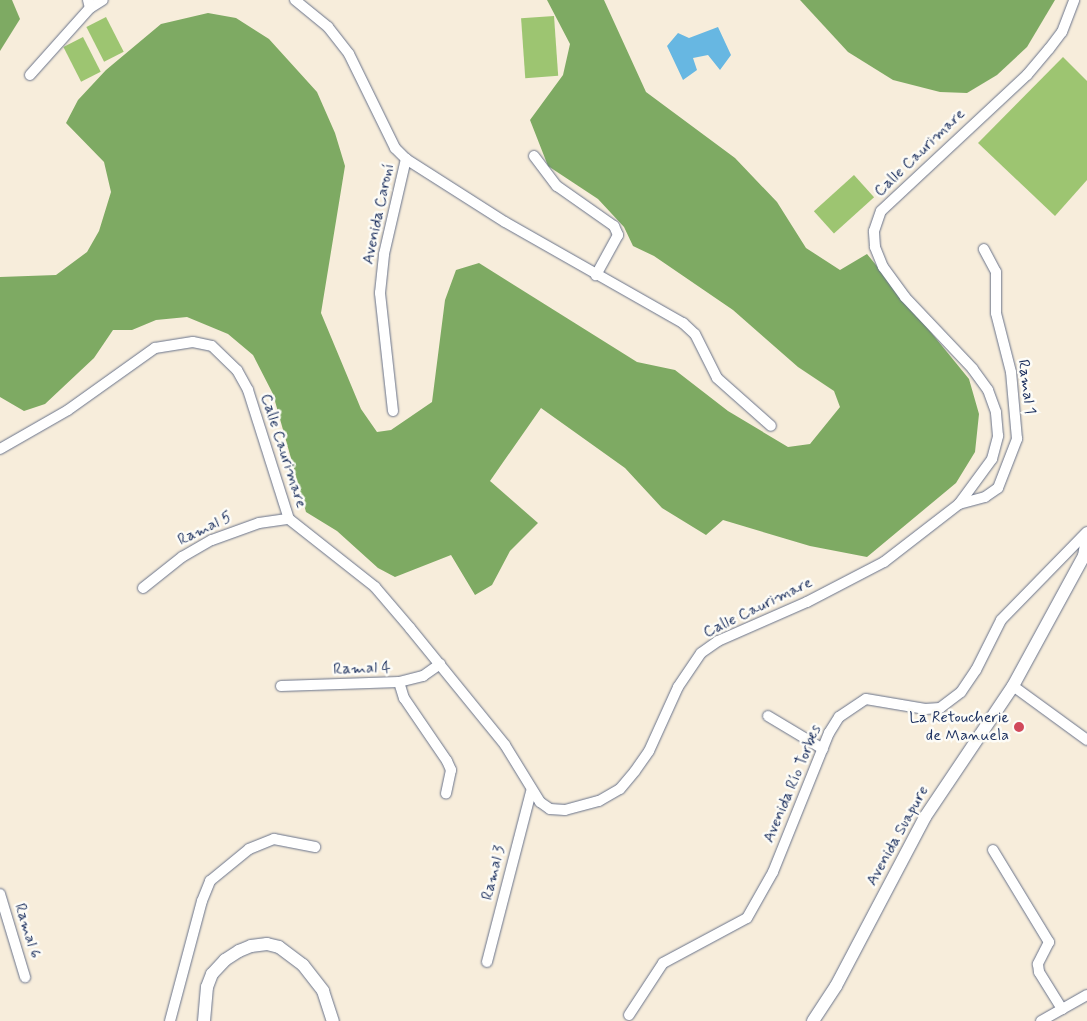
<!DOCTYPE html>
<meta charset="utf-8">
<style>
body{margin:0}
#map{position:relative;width:1087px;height:1021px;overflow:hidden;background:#f7eddb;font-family:Mynerve,sans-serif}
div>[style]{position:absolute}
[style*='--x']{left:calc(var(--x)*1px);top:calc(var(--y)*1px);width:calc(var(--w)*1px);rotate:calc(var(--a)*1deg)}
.green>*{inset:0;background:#9dc571;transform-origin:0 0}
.forest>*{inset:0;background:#7eaa63}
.water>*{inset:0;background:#67b7e2}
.roads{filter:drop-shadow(0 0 1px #68728a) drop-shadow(0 0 1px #68728a)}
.minor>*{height:10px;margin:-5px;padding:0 5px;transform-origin:5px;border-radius:5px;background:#fff}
.tertiary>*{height:12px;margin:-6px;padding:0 6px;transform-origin:6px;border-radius:6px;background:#fff}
.dots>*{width:14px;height:14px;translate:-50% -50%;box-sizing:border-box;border:2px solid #fdfcf7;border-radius:50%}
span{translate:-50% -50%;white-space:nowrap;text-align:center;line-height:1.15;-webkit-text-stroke:5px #fdfcf7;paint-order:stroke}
.street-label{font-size:16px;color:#1b2f5e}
.poi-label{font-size:16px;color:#1b2f5e}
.right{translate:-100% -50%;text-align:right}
</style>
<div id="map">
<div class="green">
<div style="left:554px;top:16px;width:60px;height:33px;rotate:86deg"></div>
<div style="left:106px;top:17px;width:39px;height:22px;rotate:63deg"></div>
<div style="left:83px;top:37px;width:39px;height:22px;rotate:63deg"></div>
<div style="clip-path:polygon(1063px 57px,1087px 81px,1087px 180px,1055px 216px,978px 143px)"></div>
<div style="left:854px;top:175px;width:30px;height:54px;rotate:48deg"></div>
</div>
<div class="forest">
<div style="clip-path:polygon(0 0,12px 0,20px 19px,0 51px)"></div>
<div style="clip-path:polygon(547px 0,604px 0,646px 92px,735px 158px,777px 202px,806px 248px,840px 270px,867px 254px,969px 379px,979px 414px,975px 452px,956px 483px,867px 557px,810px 546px,723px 520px,706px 535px,662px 508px,625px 468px,541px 408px,490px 481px,538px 523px,510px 551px,492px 585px,475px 595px,451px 555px,395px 577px,378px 568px,337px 531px,306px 512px,273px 394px,253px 355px,228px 334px,187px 317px,156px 320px,132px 330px,113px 330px,94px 358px,45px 404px,24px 411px,0 397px,0 277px,56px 275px,87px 252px,99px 231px,111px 192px,104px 162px,66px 123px,78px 100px,106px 70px,161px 24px,208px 13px,236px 18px,269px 39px,317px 92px,335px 133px,345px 166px,321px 313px,361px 409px,377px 432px,391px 430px,432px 402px,445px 300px,456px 270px,479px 263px,637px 362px,675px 370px,728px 411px,788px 447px,810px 444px,840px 407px,834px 391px,798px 367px,733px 310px,654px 256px,633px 246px,624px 227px,598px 199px,548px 166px,530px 120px,563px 75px,570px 44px)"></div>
<div style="clip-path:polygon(800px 0,1055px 0,1027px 47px,997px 75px,967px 93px,940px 92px,893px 80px,848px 52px)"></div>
</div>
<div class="water">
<div style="clip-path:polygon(718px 27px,731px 55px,720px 70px,708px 55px,693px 58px,697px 70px,683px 80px,667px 46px,678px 33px,689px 38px)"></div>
</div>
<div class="roads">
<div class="minor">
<div style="--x:88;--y:0;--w:8;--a:76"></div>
<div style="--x:90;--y:8;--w:15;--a:-32"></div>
<div style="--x:295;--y:0;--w:43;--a:39.3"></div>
<div style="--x:328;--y:27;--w:34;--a:52"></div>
<div style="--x:349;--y:54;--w:105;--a:63.9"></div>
<div style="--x:395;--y:148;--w:16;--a:45"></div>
<div style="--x:406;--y:159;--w:117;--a:32.5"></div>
<div style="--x:505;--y:222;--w:205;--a:29.6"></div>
<div style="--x:683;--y:323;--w:16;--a:43"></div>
<div style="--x:695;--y:334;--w:49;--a:63.4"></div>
<div style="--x:717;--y:378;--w:72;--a:41.6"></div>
<div style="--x:30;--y:75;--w:90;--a:-48.2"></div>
<div style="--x:534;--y:156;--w:38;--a:53"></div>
<div style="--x:557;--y:186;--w:70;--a:35.1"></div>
<div style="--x:614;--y:226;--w:10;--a:66"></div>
<div style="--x:618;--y:235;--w:46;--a:118.8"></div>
<div style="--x:393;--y:411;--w:119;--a:-96.3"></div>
<div style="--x:380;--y:293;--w:39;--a:-84"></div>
<div style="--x:384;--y:254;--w:98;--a:-77"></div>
<div style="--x:0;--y:449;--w:78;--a:-29.8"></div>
<div style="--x:68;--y:410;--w:107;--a:-35.5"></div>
<div style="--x:155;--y:348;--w:38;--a:-9"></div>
<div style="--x:193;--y:342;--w:19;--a:12"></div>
<div style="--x:212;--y:346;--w:35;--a:44"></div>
<div style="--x:237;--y:370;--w:23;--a:61"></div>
<div style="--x:248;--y:390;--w:135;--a:72.4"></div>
<div style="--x:289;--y:519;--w:110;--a:38.3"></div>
<div style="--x:375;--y:587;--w:54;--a:49.5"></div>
<div style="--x:410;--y:628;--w:151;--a:50.9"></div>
<div style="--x:505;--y:745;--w:67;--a:58.4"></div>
<div style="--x:540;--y:802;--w:12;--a:35"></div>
<div style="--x:550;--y:809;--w:15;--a:4"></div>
<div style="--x:565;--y:810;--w:35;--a:-15"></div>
<div style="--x:599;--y:801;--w:24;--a:-30"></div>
<div style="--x:620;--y:789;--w:23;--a:-50"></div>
<div style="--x:635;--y:771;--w:24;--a:-55"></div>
<div style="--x:649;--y:751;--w:70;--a:-65.6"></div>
<div style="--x:678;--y:687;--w:41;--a:-55.9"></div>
<div style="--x:701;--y:653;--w:21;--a:-35"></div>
<div style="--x:718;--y:641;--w:97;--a:-23.7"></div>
<div style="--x:807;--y:602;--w:87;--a:-27.5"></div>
<div style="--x:884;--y:562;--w:95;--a:-37.7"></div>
<div style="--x:959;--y:504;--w:56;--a:-53.7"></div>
<div style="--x:992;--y:459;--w:24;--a:-75"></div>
<div style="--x:998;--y:436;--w:24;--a:-95"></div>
<div style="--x:996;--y:412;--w:23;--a:-110"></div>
<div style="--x:988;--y:390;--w:26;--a:-126"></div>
<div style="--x:973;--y:369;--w:99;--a:-133.4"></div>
<div style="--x:905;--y:297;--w:37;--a:-126"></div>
<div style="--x:883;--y:267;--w:22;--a:-112"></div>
<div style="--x:875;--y:247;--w:16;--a:-94"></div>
<div style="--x:874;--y:231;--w:21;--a:-71"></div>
<div style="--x:881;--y:211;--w:200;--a:-43"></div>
<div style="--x:1027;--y:75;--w:34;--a:-50"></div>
<div style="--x:1049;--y:49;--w:21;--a:-53"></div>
<div style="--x:1062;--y:32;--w:34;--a:-69"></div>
<div style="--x:959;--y:504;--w:27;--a:-15"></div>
<div style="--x:985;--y:497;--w:16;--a:-35"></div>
<div style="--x:998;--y:488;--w:53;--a:-68.8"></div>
<div style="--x:1017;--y:439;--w:67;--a:-95.1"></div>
<div style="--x:1011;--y:372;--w:61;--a:-104.3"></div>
<div style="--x:996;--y:313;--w:41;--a:-90"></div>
<div style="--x:996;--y:272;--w:26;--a:-118"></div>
<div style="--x:143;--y:588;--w:50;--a:-38.5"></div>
<div style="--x:182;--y:557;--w:34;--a:-30"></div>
<div style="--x:212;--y:540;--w:50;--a:-19.9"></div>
<div style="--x:259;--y:523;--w:30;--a:-8"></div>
<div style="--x:399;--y:682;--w:17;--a:73"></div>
<div style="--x:404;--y:698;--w:76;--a:55.7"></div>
<div style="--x:447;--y:761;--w:10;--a:66"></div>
<div style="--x:451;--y:770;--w:24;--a:102"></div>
<div style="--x:281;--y:686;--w:118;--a:-1.9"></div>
<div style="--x:399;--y:682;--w:25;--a:-14"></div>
<div style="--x:423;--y:676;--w:21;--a:-35"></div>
<div style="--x:1013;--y:686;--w:92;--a:36.1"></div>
<div style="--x:768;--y:716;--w:64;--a:31"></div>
<div style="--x:993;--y:850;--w:108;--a:58.7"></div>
<div style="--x:1049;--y:942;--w:25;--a:117"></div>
<div style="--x:1038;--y:964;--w:8;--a:83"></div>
<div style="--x:1039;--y:972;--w:44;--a:58.1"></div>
<div style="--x:0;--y:894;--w:87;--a:73.2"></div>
<div style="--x:487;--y:962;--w:176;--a:-75.5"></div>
<div style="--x:629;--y:1015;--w:62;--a:-56.8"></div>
<div style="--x:663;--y:963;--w:95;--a:-28.2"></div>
<div style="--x:747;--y:918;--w:53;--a:-60.5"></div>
<div style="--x:773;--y:872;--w:150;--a:-68.1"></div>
<div style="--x:829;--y:733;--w:19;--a:-58"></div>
<div style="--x:839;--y:717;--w:32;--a:-34"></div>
<div style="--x:866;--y:699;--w:60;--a:9.6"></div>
<div style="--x:925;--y:709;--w:15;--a:-4"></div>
<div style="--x:940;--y:708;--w:26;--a:-37"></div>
<div style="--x:961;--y:692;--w:27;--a:-56"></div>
<div style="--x:976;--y:670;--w:56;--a:-63.4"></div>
<div style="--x:1001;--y:620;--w:123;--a:-45.7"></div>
<div style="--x:170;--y:1021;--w:124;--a:-75.1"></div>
<div style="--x:202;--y:901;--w:22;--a:-68"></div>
<div style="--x:210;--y:881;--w:50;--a:-39.4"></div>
<div style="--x:249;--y:849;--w:27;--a:-22"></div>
<div style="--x:274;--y:839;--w:42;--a:11"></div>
<div style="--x:1041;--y:1021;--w:53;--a:-29.5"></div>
</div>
<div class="tertiary">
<div style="--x:204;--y:1021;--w:34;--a:-85"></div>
<div style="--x:207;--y:987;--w:14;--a:-69"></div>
<div style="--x:212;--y:974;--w:19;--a:-47"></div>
<div style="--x:225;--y:960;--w:17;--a:-33"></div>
<div style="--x:239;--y:951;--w:13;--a:-23"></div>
<div style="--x:251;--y:946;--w:16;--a:-7"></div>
<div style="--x:267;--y:944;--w:12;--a:14"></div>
<div style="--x:279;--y:947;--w:30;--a:37"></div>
<div style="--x:303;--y:965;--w:33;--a:52"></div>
<div style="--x:323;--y:991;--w:32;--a:72"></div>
<div style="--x:813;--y:1021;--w:42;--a:-56.7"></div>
<div style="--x:836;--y:986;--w:191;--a:-62.2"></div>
<div style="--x:925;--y:817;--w:158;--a:-56.1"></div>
<div style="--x:1013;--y:686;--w:148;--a:-61.4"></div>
<div style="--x:1084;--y:556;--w:17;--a:-80"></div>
</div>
</div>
<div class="dots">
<div style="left:1019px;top:727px;background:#d1495b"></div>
</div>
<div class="street-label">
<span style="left:920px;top:153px;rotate:-44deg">Calle Caurimare</span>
<span style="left:379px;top:214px;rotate:-78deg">Avenida Caroní</span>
<span style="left:1026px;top:387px;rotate:82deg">Ramal 1</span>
<span style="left:283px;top:451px;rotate:72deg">Calle Caurimare</span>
<span style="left:205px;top:529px;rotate:-26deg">Ramal 5</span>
<span style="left:758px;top:608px;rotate:-26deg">Calle Caurimare</span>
<span style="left:362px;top:669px;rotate:-2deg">Ramal 4</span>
<span style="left:793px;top:784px;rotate:-67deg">Avenida Río Torbes</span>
<span style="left:898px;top:836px;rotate:-61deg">Avenida Suapure</span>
<span style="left:494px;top:873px;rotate:-76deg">Ramal 3</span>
<span style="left:27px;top:931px;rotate:73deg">Ramal 6</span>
</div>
<div class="poi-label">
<span class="right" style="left:1009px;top:727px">La Retoucherie<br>de Manuela</span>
</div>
</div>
